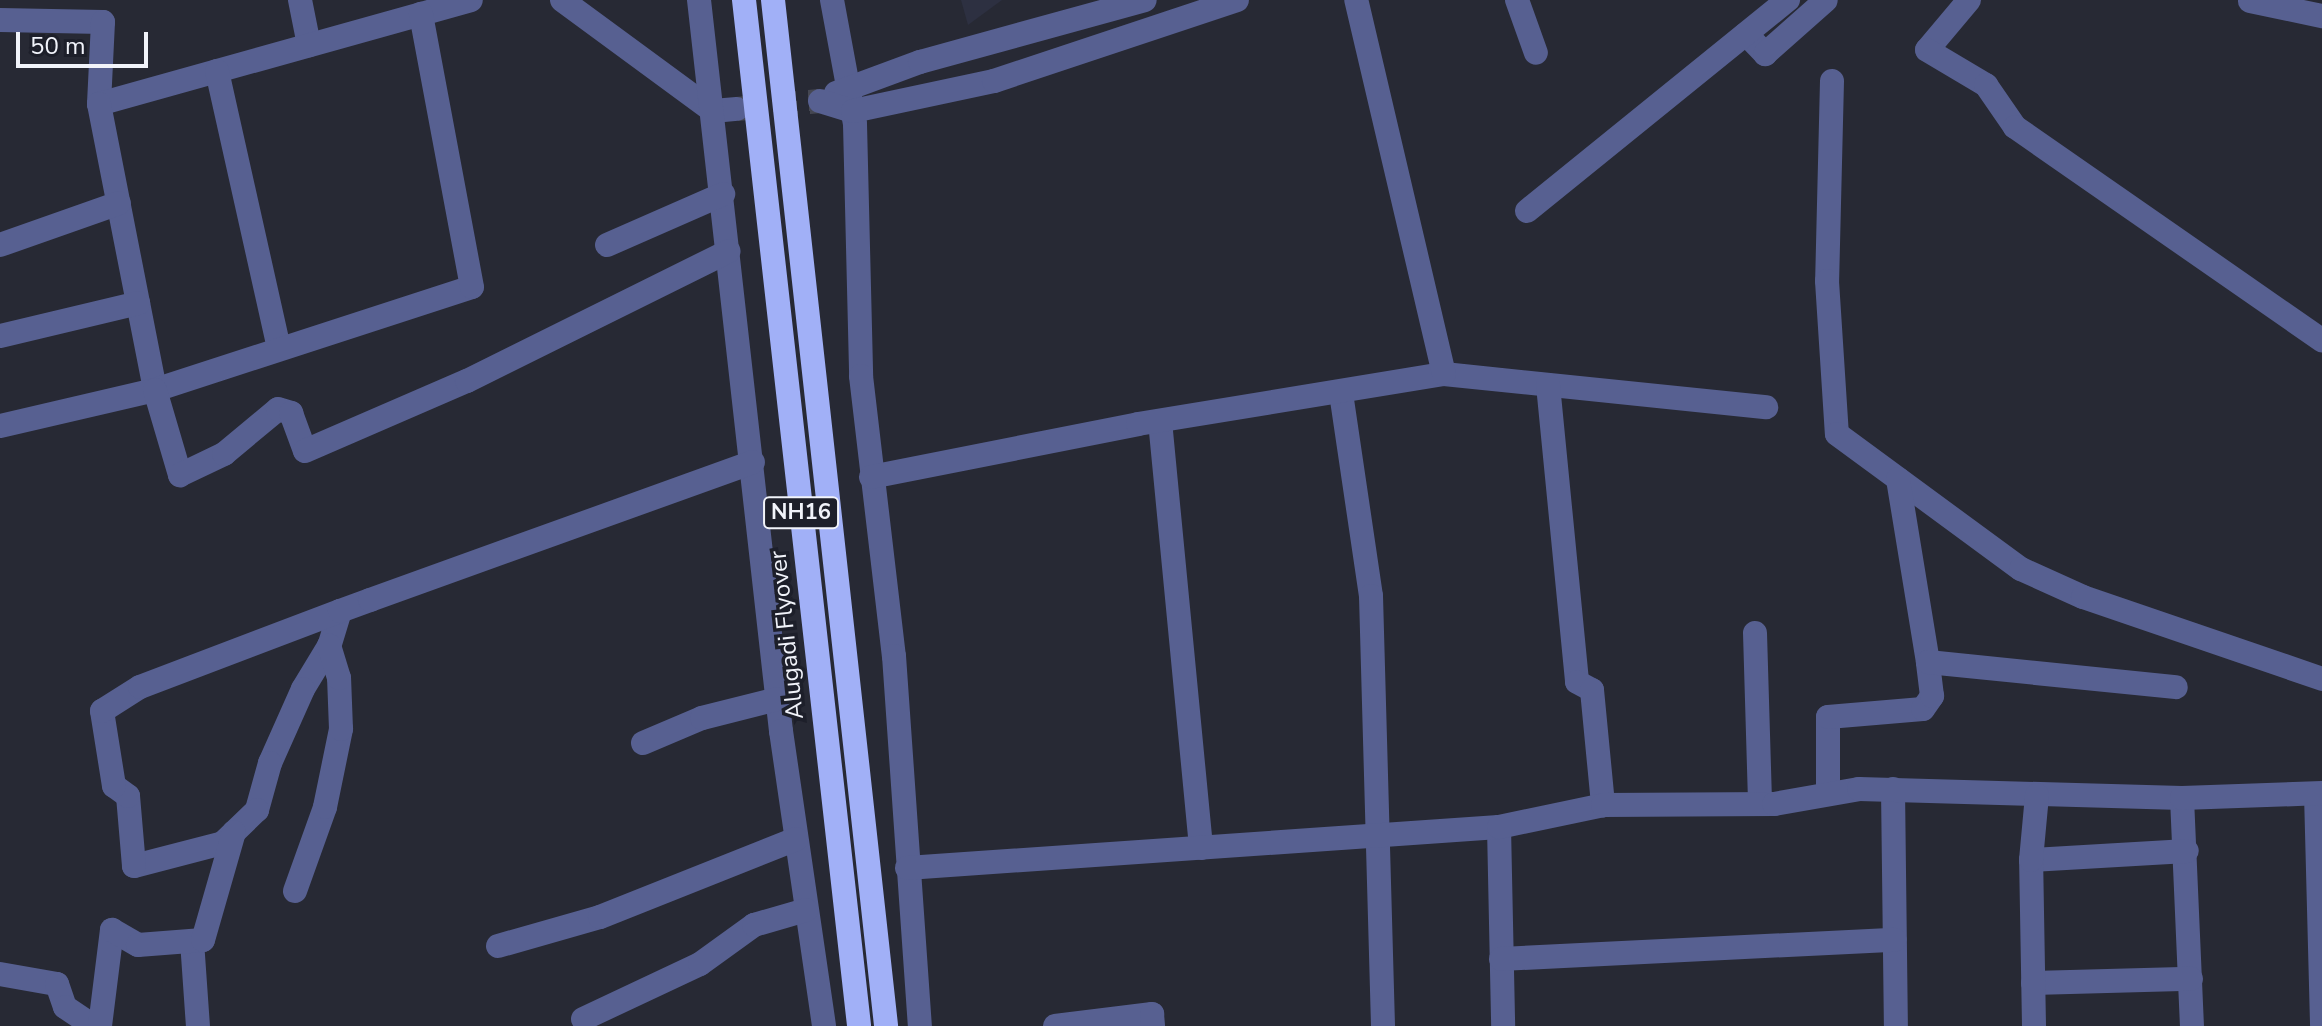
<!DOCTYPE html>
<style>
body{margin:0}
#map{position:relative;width:2322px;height:1026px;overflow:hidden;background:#272934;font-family:"Nunito Sans",sans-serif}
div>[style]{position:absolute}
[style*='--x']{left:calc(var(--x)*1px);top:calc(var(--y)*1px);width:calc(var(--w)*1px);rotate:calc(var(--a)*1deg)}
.built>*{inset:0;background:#2d3041}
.minor-tunnel>*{height:24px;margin-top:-12px;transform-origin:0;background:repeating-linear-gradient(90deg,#454752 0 24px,transparent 0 36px)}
.minor>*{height:24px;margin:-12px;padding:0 12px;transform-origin:12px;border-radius:12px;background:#576091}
.highway-bridge>*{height:24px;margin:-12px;padding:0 12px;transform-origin:12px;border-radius:12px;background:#a1b0f7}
span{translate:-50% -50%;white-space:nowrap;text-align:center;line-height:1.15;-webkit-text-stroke:7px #1d1f2a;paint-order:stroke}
.shield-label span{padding:2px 6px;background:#1d1f2a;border:2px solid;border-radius:6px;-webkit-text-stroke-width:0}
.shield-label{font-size:22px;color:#f1f3fa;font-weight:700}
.street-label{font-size:24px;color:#f1f3fa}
.scale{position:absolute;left:16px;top:32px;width:132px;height:36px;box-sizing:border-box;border:4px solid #f1f3fa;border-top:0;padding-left:10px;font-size:24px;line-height:28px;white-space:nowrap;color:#f1f3fa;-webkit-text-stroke:6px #1d1f2a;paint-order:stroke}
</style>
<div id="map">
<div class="built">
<div style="clip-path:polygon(961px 0,1002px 0,968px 25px)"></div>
</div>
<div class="minor-tunnel">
<div style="--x:737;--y:109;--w:83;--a:-5.5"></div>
</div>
<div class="minor">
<div style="--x:300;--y:0;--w:46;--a:78.7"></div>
<div style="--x:562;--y:0;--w:187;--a:36.3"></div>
<div style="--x:713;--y:111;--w:24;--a:-5"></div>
<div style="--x:699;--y:0;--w:736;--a:83.6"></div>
<div style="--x:781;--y:731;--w:298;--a:81.7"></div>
<div style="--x:832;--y:0;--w:126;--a:79.5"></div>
<div style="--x:855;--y:124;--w:252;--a:88.6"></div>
<div style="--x:861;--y:376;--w:282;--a:83.3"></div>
<div style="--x:894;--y:656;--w:371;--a:86"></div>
<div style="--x:1517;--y:0;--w:56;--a:70.3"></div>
<div style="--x:1969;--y:0;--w:65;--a:130"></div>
<div style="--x:1927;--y:50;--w:69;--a:30.7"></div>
<div style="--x:1986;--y:85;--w:51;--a:55.4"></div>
<div style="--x:2015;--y:127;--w:374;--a:34.8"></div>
<div style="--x:2250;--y:1;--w:74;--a:11.8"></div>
<div style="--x:0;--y:20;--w:103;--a:1.1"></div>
<div style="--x:103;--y:22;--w:82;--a:92.8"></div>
<div style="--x:99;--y:104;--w:386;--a:-15.6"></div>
<div style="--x:1746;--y:34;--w:28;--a:46"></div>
<div style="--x:1765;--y:54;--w:81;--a:-41.5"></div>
<div style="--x:217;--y:71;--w:284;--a:77.4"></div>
<div style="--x:1832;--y:81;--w:200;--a:91.4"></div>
<div style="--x:1827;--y:281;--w:153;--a:86.3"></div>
<div style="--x:1837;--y:434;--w:228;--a:36.3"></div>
<div style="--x:2021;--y:569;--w:68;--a:24.3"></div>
<div style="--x:2083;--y:597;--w:253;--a:18.9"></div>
<div style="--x:836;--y:93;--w:90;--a:-20.3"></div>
<div style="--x:920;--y:62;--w:233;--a:-15.4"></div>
<div style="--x:820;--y:101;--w:34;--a:17"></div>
<div style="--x:853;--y:111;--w:144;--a:-12"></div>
<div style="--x:994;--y:81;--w:256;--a:-18.4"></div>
<div style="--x:99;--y:104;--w:291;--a:78.9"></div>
<div style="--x:155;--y:390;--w:333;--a:-18"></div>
<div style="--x:472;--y:287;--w:278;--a:-100.6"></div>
<div style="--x:1527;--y:211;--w:336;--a:-39"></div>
<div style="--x:0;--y:245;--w:126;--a:-19.4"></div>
<div style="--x:607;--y:245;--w:127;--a:-23.7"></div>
<div style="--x:0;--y:336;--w:142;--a:-13.4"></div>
<div style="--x:1444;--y:374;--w:324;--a:5.9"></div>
<div style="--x:1548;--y:385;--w:298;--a:84.4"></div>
<div style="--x:1577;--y:682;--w:17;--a:28"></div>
<div style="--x:1592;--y:690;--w:116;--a:84.5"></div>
<div style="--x:1341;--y:393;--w:205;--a:81.6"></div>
<div style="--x:1371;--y:596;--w:430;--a:88.4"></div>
<div style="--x:1160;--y:421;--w:429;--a:84.5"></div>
<div style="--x:0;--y:426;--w:159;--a:-13.1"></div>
<div style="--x:155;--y:390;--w:89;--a:73.6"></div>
<div style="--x:180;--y:475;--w:49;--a:-25.5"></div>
<div style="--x:224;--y:454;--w:70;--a:-39.8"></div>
<div style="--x:278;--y:409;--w:14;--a:17"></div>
<div style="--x:291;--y:413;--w:40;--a:69.8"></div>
<div style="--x:305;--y:451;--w:176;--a:-23.4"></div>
<div style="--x:467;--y:381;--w:292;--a:-26.4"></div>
<div style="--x:871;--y:477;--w:272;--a:-11.2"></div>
<div style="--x:1138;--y:424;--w:310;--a:-9.3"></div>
<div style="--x:1444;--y:374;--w:384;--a:-103.2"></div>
<div style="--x:1898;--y:479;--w:185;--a:80.7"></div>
<div style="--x:340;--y:611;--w:37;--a:107"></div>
<div style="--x:329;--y:646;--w:50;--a:121.2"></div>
<div style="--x:303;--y:689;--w:81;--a:114"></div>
<div style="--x:270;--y:763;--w:49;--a:105.5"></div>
<div style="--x:257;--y:810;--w:47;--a:135.9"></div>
<div style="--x:223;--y:843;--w:92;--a:165.5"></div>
<div style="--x:134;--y:866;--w:70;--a:-94.9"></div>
<div style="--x:128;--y:796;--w:17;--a:-144"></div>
<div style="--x:114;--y:786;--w:76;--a:-99.1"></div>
<div style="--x:102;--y:711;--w:45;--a:-32.3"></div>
<div style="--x:140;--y:687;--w:214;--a:-20.8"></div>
<div style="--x:340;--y:611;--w:32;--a:-20"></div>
<div style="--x:370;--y:600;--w:407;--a:-19.8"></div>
<div style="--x:1755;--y:633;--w:171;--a:88.3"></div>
<div style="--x:643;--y:743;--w:64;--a:-23"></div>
<div style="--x:702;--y:718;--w:77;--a:-14.2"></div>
<div style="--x:1893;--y:789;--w:237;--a:89.3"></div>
<div style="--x:1828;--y:794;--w:77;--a:-90"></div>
<div style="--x:1828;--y:717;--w:95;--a:-4.8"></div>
<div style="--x:1923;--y:709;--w:16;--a:-55"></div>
<div style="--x:1932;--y:696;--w:34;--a:-97"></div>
<div style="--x:1928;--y:662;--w:249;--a:5.8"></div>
<div style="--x:2316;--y:794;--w:232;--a:88.5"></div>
<div style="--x:2182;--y:798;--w:228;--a:87.5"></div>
<div style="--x:1499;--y:827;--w:199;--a:88.8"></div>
<div style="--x:2031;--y:860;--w:156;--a:-3.3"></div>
<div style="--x:907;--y:868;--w:593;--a:-3.96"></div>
<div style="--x:1499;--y:827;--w:106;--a:-11.9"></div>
<div style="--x:1603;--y:805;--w:171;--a:-0.3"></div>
<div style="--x:1774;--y:804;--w:86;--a:-10"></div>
<div style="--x:1859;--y:789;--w:323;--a:1.6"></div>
<div style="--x:2182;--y:798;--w:140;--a:-2"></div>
<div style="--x:295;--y:891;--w:89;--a:-70.3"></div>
<div style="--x:325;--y:807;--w:80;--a:-78.4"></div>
<div style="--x:341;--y:729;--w:51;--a:-92.2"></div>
<div style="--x:339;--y:678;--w:34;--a:-107"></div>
<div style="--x:192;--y:941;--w:85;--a:86"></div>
<div style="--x:498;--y:946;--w:106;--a:-15.9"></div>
<div style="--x:600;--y:917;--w:211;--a:-21.7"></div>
<div style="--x:1501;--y:959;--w:394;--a:-2.8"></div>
<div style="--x:0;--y:974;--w:58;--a:10"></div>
<div style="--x:57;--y:984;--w:24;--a:71"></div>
<div style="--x:65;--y:1007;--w:34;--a:34"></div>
<div style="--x:2033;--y:983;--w:158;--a:-1.5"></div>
<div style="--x:583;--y:1019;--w:129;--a:-25.2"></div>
<div style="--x:700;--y:964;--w:67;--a:-35.8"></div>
<div style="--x:754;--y:925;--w:54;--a:-16.1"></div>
<div style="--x:100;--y:1026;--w:97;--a:-82.9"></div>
<div style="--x:112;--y:930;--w:30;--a:30"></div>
<div style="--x:138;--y:945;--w:65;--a:-4.4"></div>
<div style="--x:203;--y:940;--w:112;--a:-74"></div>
<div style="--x:1055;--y:1026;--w:98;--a:-7.1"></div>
<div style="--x:1152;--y:1014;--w:12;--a:85"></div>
<div style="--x:2034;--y:1026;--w:166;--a:-91"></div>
<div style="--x:2031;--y:860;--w:65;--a:-84.7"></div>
</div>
<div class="highway-bridge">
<div style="--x:744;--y:0;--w:1032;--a:83.6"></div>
<div style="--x:773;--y:0;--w:1032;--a:83.71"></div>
</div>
<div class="shield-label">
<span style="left:801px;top:513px">NH16</span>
</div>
<div class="street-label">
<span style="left:787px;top:635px;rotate:-96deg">Alugadi Flyover</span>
</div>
<div class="scale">50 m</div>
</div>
